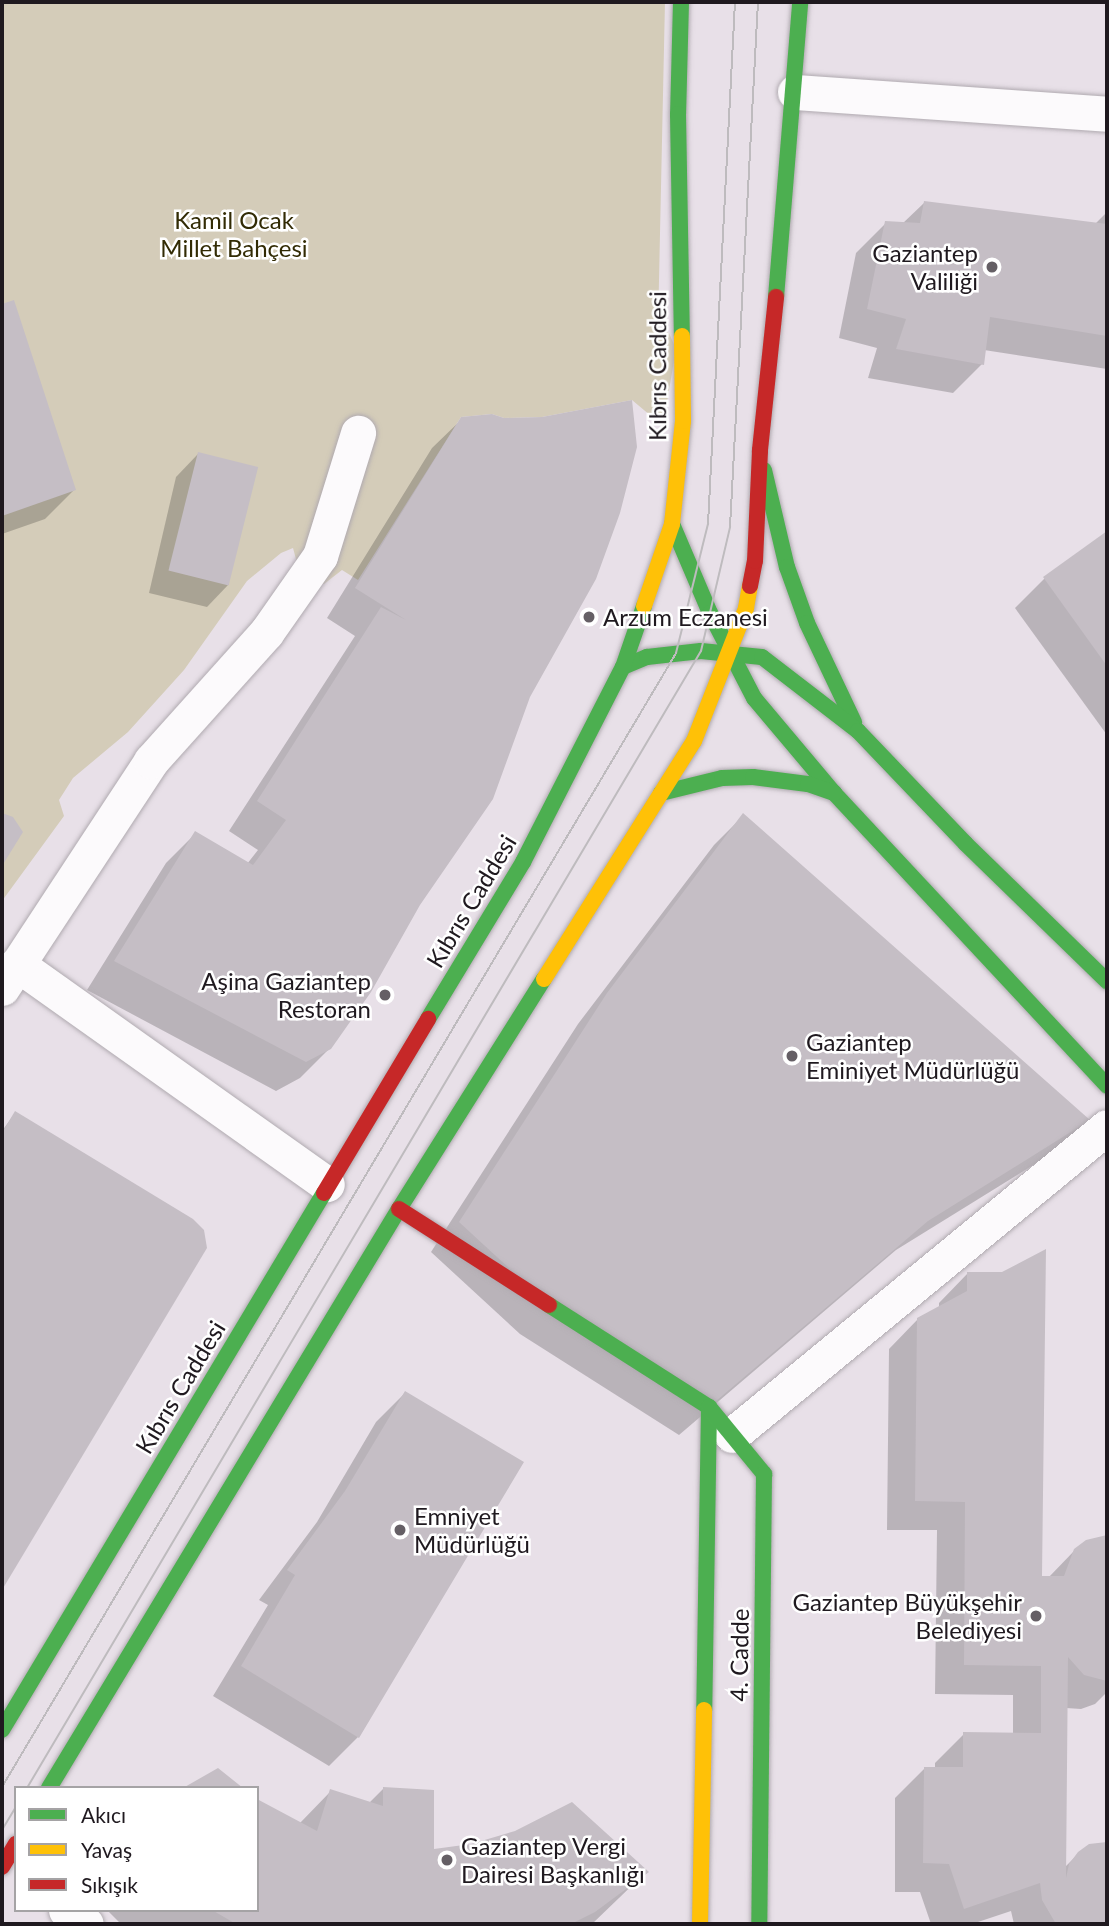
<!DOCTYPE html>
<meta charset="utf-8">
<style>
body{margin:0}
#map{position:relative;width:1109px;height:1926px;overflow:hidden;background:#e8e0e8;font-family:Lato,sans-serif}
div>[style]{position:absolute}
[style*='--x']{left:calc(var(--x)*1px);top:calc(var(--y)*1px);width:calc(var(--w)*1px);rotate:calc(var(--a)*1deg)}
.green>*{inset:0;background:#d4ccb9}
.shadow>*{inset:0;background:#0003}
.building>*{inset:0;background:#c5bec5;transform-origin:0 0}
.roads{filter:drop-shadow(0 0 2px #b0aab0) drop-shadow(0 0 2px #b0aab0)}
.street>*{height:35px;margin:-17.5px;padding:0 17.5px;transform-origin:17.5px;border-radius:17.5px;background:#fcfafc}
.fast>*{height:16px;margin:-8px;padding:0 8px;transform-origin:8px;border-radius:8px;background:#4caf50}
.slow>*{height:16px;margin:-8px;padding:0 8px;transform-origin:8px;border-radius:8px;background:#ffc107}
.jam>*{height:16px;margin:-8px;padding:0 8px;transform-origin:8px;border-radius:8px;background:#c62828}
.tram>*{height:2px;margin:-1px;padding:0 1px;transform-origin:1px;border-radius:1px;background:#bebbbe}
.dots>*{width:19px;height:19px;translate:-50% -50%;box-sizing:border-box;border:4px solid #fff;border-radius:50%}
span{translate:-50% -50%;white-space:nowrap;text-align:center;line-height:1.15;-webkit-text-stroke:5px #fff;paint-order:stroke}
.park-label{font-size:24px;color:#322b04}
.poi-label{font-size:24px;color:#1f191f}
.right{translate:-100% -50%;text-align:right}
.left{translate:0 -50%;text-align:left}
.street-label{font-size:24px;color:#1f191f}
.frame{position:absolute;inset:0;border:4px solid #1f191f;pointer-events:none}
.legend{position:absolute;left:14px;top:1786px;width:245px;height:126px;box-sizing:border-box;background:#fff;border:2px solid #a5a3a5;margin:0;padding:9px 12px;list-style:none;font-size:21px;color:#1f191f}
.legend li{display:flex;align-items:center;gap:14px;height:35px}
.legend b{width:35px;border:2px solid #a5a3a5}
</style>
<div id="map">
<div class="green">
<div style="clip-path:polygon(2px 2px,665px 2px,658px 327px,669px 333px,676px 349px,663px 426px,632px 400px,542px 417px,504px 418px,492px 414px,461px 417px,358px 580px,342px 570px,324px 584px,300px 574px,293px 548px,281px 553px,247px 581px,184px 670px,128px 732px,73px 778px,59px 800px,64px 816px,2px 901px)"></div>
</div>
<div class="shadow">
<div style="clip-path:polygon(924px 203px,1095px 224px,1107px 212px,1107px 369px,984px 350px,982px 364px,953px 393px,868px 378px,877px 348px,839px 338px,856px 253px,886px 223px,902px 224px)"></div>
<div style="clip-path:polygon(13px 302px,74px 490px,45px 519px,2px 534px,2px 306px)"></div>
<div style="clip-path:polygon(462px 419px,529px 696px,419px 904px,330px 1048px,300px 1078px,276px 1091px,87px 990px,166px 863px,195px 834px,247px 864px,258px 850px,229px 831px,355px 636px,327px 618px,432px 448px)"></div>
<div style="clip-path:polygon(198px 454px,229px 584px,207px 607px,149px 593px,176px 477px)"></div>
<div style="clip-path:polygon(1107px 533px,1107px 735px,1015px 608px,1044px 579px)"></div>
<div style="clip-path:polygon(743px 816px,1087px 1120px,1059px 1149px,896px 1250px,679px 1435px,520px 1334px,431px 1252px,578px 1024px,714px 845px)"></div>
<div style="clip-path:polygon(15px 1113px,205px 1247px,2px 1586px,2px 1131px)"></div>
<div style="clip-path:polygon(968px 1273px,1040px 1577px,1048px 1578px,1075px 1550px,1100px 1537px,1107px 1537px,1107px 1692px,1095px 1704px,1081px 1709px,1066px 1708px,1065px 1867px,1079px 1853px,1107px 1844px,1107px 1924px,1014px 1924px,1011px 1911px,972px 1924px,931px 1924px,920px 1892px,895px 1892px,895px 1798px,925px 1768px,935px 1768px,935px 1763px,964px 1734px,1013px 1735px,1013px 1695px,935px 1694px,937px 1530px,887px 1530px,889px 1349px,918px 1319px,939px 1308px,939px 1303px)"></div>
<div style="clip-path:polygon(405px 1393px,358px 1737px,329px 1766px,213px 1696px,268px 1605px,259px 1600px,317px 1522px,376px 1422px)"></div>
<div style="clip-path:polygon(383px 1789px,432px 1851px,646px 1872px,592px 1924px,121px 1924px,107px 1910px,257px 1910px,299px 1824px,331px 1791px,369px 1803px)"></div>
</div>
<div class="building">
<div style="clip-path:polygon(924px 201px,1107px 224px,1107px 336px,990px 317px,984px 365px,896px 349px,906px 319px,867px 309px,885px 221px,920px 223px)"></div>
<div style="clip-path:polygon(14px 300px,76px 490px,2px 516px,2px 304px)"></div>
<div style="clip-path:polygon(632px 400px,637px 447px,620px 513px,596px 579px,530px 697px,493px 799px,420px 905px,371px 992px,331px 1049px,306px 1062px,114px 961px,195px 831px,253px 865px,286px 820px,257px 801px,381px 607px,406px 620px,355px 588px,461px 417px,492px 414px,504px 418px,542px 417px)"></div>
<div style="left:198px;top:452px;width:62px;height:122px;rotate:14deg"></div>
<div style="clip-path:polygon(1107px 531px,1107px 666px,1043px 577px)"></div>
<div style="clip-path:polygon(2px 813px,13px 817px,23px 832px,2px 866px)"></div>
<div style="clip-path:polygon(743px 813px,1090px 1120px,928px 1221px,709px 1407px,549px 1305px,459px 1222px,607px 993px)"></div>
<div style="clip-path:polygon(15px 1111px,193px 1219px,204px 1230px,207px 1248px,2px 1590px,2px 1133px)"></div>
<div style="clip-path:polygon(1046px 1249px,1042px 1576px,1064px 1576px,1074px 1549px,1086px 1540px,1107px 1535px,1107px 1681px,1084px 1675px,1068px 1657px,1066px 1878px,1069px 1864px,1078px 1852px,1089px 1844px,1107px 1842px,1107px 1924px,1056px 1924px,1042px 1900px,1040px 1883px,964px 1909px,949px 1864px,923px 1863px,924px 1767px,963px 1767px,963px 1732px,1041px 1733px,1041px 1666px,964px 1665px,965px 1502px,915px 1501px,917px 1318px,967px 1291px,967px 1272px,1002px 1272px)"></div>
<div style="clip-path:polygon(405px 1391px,524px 1462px,359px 1738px,241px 1666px,295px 1575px,287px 1570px,345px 1491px)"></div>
<div style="clip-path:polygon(218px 1768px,243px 1788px,183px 1788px)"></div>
<div style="clip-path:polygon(383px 1787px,434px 1790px,434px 1849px,471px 1844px,515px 1831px,572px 1802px,649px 1872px,595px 1912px,571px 1924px,236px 1924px,212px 1910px,257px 1910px,257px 1799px,317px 1831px,330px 1789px,383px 1806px)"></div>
</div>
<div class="roads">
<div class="street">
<div style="--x:795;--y:92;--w:313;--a:4"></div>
<div style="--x:17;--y:964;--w:380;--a:35.4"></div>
<div style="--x:2;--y:988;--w:272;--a:-56.7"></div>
<div style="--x:151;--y:761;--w:172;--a:-48.1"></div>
<div style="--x:266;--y:633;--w:94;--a:-55"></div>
<div style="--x:320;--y:556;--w:129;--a:-72.8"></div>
<div style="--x:732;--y:1435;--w:485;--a:-39.4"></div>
<div style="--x:66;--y:1910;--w:24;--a:35"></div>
</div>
<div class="fast">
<div style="--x:681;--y:2;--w:112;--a:91.5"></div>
<div style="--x:678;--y:114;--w:222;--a:89"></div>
<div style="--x:776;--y:297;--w:296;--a:-85.3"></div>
<div style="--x:764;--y:470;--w:100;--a:76.7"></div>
<div style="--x:787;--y:567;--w:59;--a:70.3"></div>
<div style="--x:807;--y:623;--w:110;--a:64.6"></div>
<div style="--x:672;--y:524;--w:97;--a:66.9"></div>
<div style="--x:710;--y:613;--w:96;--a:62.6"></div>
<div style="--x:754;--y:698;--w:124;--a:49.9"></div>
<div style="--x:834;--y:793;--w:400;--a:47"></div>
<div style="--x:623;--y:667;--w:26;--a:-23"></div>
<div style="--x:647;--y:657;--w:54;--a:-6.3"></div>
<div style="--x:701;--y:651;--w:61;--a:5.6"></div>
<div style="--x:762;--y:657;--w:121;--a:37.6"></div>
<div style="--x:858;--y:731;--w:156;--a:46.3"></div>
<div style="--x:966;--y:844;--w:197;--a:44.2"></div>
<div style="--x:661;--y:793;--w:63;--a:-13.8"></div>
<div style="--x:722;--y:778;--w:31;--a:-2"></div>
<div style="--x:753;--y:777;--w:55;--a:7.3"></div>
<div style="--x:808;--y:784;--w:28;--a:19"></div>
<div style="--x:428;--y:1019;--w:184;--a:-58.8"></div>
<div style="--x:523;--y:862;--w:219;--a:-62.9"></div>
<div style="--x:623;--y:667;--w:65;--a:-71"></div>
<div style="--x:549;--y:1305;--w:190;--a:32.5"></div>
<div style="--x:709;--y:1407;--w:303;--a:90.9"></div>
<div style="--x:709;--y:1407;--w:87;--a:50.6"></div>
<div style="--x:764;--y:1474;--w:450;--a:90.6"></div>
<div style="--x:2;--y:1730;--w:626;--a:-59.05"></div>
<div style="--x:49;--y:1788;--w:677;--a:-58.85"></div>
<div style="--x:399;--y:1209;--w:272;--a:-57.8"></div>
</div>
<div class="slow">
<div style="--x:644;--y:606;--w:87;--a:-71.1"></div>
<div style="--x:672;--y:524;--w:104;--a:-83.9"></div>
<div style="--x:683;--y:421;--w:85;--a:-90.7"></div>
<div style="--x:544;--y:979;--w:281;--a:-57.8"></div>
<div style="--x:694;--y:741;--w:143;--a:-68.6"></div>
<div style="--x:746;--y:608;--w:22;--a:-80"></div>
<div style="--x:700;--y:1924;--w:214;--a:-88.9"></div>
</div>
<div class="jam">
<div style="--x:750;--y:586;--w:25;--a:-79"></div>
<div style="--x:755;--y:561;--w:111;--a:-87.4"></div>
<div style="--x:760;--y:450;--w:154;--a:-84"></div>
<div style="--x:324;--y:1193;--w:203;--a:-59.1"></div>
<div style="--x:399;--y:1209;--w:178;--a:32.6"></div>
<div style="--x:2;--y:1867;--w:27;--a:-59"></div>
</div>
</div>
<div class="tram">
<div style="--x:2;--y:1787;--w:1319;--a:-59.27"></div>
<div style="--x:676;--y:653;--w:133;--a:-76.1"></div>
<div style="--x:708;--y:524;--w:523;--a:-87.04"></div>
<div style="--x:27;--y:1788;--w:1322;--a:-59.34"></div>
<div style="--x:701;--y:651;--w:127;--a:-76.8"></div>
<div style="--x:730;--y:527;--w:526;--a:-86.95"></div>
<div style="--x:2;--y:1830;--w:27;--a:-59"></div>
</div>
<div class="dots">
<div style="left:992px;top:267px;background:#655f65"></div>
<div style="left:589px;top:617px;background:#655f65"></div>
<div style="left:385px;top:995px;background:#655f65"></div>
<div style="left:792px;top:1056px;background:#655f65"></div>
<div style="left:400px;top:1530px;background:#655f65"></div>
<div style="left:1036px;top:1616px;background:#655f65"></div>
<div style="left:447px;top:1860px;background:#655f65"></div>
</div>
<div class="park-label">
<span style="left:234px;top:234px">Kamil Ocak<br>Millet Bahçesi</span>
</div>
<div class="poi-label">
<span class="right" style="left:978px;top:267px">Gaziantep<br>Valiliği</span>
<span class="left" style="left:603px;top:617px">Arzum Eczanesi</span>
<span class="right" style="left:371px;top:995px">Aşina Gaziantep<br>Restoran</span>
<span class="left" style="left:806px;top:1056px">Gaziantep<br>Eminiyet Müdürlüğü</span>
<span class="left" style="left:414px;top:1530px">Emniyet<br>Müdürlüğü</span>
<span class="right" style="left:1022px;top:1616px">Gaziantep Büyükşehir<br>Belediyesi</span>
<span class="left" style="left:461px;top:1860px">Gaziantep Vergi<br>Dairesi Başkanlığı</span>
</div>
<div class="street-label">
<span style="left:657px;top:366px;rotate:-90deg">Kıbrıs Caddesi</span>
<span style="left:471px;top:901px;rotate:-59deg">Kıbrıs Caddesi</span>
<span style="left:180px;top:1387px;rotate:-59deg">Kıbrıs Caddesi</span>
<span style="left:739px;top:1655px;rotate:-89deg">4. Cadde</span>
</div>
<div class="frame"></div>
<ul class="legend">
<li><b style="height:9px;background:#4caf50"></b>Akıcı</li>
<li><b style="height:9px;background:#ffc107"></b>Yavaş</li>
<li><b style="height:9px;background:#c62828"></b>Sıkışık</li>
</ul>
</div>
